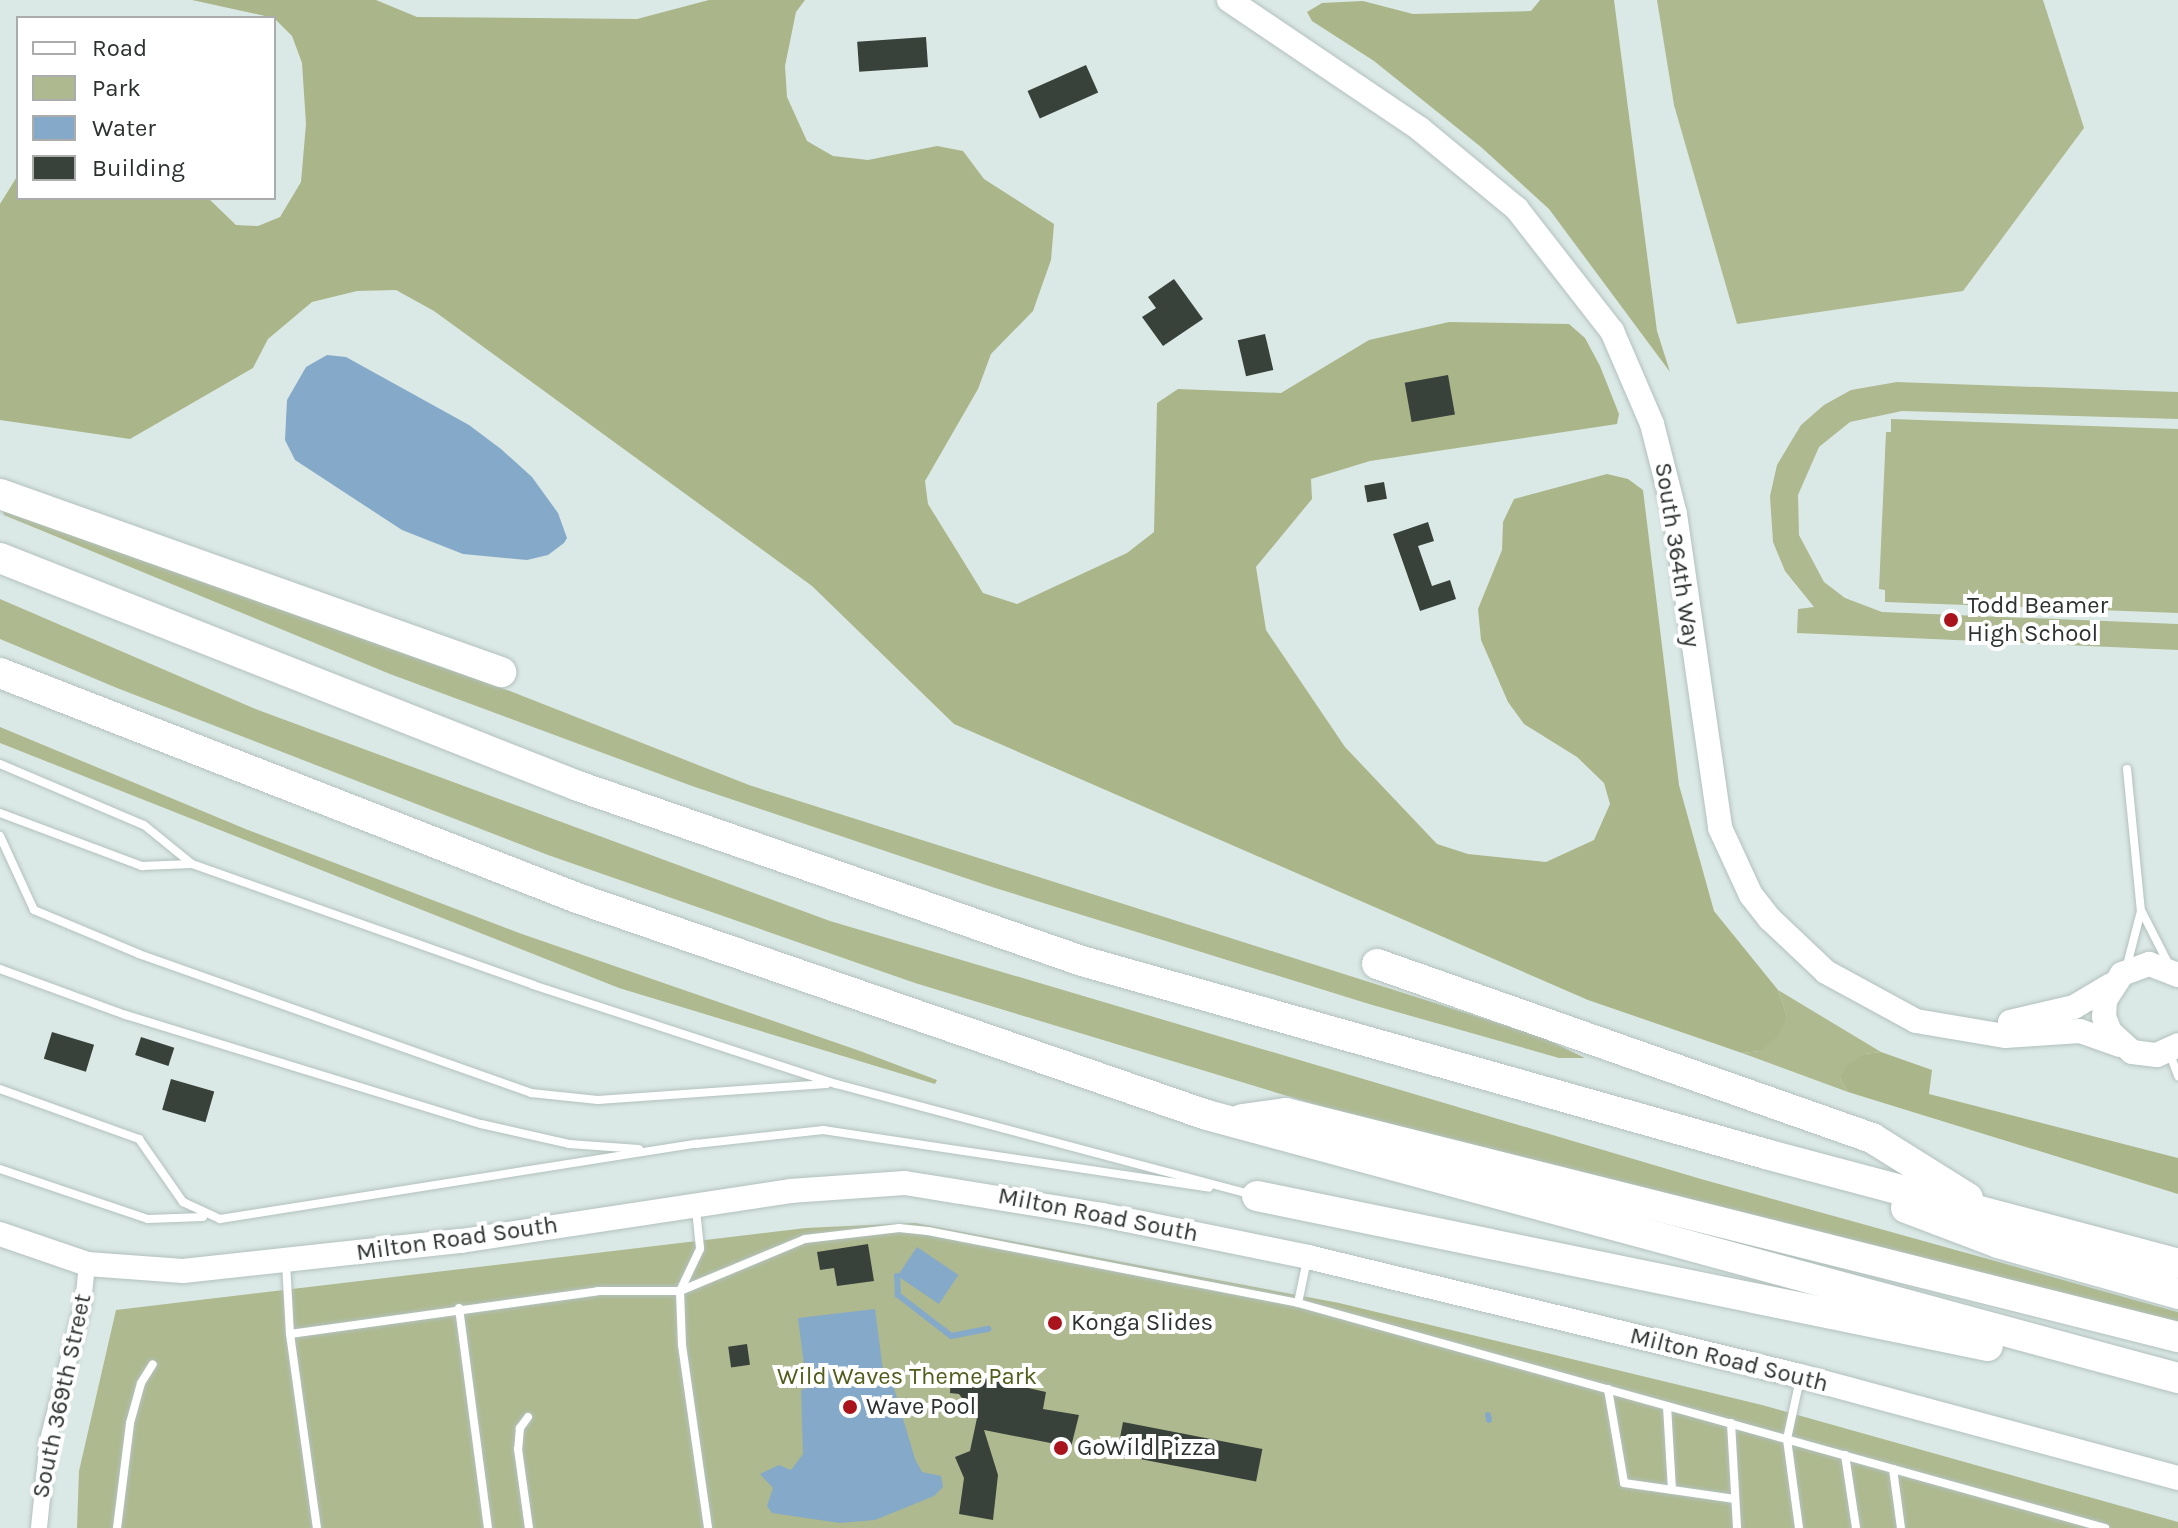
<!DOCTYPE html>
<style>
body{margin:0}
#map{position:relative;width:2178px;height:1528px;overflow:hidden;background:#dbe9e6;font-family:Karla,sans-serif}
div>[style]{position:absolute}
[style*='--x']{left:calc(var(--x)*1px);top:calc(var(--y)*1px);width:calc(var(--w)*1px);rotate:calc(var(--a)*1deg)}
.green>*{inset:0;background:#aeb98f}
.forest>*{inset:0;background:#aab68a}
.water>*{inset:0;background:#85a9c9;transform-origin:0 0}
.stream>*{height:6px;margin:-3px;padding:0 3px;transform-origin:3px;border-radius:3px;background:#85a9c9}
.building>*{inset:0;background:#39413b;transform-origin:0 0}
.roads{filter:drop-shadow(0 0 2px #b3c1be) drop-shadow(0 0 2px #b3c1be)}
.lane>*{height:8px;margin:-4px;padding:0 4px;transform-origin:4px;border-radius:4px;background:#fff}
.street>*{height:16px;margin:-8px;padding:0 8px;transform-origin:8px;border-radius:8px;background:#fff}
.secondary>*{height:24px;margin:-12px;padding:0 12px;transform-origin:12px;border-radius:12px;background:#fff}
.highway>*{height:30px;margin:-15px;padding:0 15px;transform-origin:15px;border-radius:15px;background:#fff}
.dots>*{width:22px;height:22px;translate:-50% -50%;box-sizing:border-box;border:4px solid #fff;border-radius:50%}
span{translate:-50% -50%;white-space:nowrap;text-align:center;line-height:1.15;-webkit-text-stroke:8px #fff;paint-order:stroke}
.street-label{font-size:24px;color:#2d3231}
.poi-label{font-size:24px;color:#2d3231}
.left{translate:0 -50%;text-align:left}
.park-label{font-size:24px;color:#505d1b}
.legend{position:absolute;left:16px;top:16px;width:260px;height:184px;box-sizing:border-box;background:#fff;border:2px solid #abadad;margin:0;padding:10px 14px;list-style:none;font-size:24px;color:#2d3231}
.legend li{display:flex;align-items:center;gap:16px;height:40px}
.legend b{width:40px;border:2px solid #abadad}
</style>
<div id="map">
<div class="green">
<div style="clip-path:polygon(1657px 0,2043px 0,2084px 128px,1963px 291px,1737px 324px,1674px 105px)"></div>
<div style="clip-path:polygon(1897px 382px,2178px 392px,2178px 419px,1902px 411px,1850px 422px,1819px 447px,1798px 495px,1799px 535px,1824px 582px,1845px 598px,1882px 612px,2178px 624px,2178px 650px,1797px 633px,1798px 609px,1814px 607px,1785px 571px,1773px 542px,1770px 496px,1777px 465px,1801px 425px,1824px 405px,1851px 390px)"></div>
<div style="clip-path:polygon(1891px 419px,2178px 429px,2178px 613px,1885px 602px,1885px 590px,1879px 589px,1886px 432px,1891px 432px)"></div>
<div style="clip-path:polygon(0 501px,120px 538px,749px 785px,1542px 1037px,1585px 1058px,1559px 1058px,1369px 1004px,992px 887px,692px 786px,390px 674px,4px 515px)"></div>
<div style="clip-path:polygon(0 599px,258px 710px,830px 921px,1701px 1179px,2178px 1312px,2178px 1323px,1317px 1105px,915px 983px,548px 855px,117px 688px,0 639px)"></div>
<div style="clip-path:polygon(0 727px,248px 830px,522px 934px,860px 1051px,937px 1080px,935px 1084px,619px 988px,0 743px)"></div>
<div style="clip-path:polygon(1778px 990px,1881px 1052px,1864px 1054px,1840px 1079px,1848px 1092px,1742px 1053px,1761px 1051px,1787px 1016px)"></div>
<div style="clip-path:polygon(915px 1223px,1339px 1303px,1762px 1405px,2178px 1522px,2178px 1528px,77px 1528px,79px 1471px,116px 1310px,806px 1228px)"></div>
</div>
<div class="forest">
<div style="clip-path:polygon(192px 0,376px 0,417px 17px,637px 19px,709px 0,805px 0,796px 12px,785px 66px,787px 97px,807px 141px,833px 156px,868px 160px,937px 146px,963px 151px,984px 179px,1054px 224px,1051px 260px,1033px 311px,991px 354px,978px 389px,925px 481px,928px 504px,983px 593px,1017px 604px,1127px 553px,1154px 532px,1157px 403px,1178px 389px,1281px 393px,1369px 340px,1449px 322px,1569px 324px,1585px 338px,1600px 366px,1619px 414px,1617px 424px,1370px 461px,1311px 479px,1312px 499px,1256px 567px,1266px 630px,1345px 747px,1437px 844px,1468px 854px,1546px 862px,1594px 840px,1610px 804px,1604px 783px,1577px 757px,1524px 724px,1508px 702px,1481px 640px,1478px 609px,1502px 550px,1503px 522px,1514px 499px,1607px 474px,1628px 479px,1643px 490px,1679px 785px,1714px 911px,1778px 990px,1787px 1016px,1778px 1036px,1761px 1051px,1742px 1053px,1588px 1000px,954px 724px,812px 586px,434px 311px,396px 290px,357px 291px,312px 302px,268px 339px,253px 368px,130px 439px,0 420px,0 204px,18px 175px,18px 198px,208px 198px,236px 225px,258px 226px,280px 217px,301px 182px,306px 124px,302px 63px,292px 36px,274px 18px)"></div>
<div style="clip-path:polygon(1540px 0,1614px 0,1657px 331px,1670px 372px,1549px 209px,1481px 147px,1374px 61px,1312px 21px,1307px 12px,1322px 3px,1363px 1px,1413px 14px,1531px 11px)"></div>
<div style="clip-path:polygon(1881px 1052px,1932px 1070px,1929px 1094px,2178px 1158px,2178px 1194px,1848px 1092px,1840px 1079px,1846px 1066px,1864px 1054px)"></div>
</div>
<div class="water">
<div style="clip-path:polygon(327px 355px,346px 357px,469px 425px,501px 449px,532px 477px,558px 513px,567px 538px,564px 543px,548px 555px,527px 560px,463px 554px,402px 530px,295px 460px,285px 440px,287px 400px,306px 367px)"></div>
<div style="left:917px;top:1247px;width:50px;height:35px;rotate:34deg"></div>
<div style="clip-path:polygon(875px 1309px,884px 1378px,891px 1378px,915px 1459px,922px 1472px,941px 1476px,943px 1487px,934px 1496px,875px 1520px,840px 1523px,772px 1513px,767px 1506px,773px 1488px,760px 1474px,779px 1465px,791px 1470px,803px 1454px,801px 1390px,807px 1388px,798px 1318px)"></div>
</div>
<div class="stream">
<div style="--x:897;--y:1276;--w:19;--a:87"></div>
<div style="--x:898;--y:1295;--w:67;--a:37.7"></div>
<div style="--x:951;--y:1336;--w:38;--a:-11"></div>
<div style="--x:1092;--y:1323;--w:4;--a:-56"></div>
<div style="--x:1488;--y:1415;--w:5;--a:79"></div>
</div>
<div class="building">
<div style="left:926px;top:37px;width:30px;height:69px;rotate:86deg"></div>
<div style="left:1086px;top:65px;width:30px;height:64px;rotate:66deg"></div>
<div style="clip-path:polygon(1174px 279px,1203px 319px,1163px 346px,1142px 317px,1156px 308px,1148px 297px)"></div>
<div style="left:1265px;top:334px;width:37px;height:28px;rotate:77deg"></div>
<div style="left:1448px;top:375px;width:40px;height:44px;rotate:80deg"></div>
<div style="left:1384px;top:482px;width:17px;height:20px;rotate:80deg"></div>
<div style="clip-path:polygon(1428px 522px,1434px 541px,1418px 546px,1432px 586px,1450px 580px,1456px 599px,1420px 611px,1393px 534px)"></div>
<div style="left:52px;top:1032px;width:44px;height:28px;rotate:17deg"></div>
<div style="left:141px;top:1037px;width:35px;height:19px;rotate:18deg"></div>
<div style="left:171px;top:1079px;width:45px;height:32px;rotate:16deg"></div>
<div style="clip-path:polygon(868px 1244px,874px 1281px,837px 1286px,834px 1268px,820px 1270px,817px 1252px)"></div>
<div style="left:747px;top:1344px;width:21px;height:19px;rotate:82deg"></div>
<div style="clip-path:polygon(951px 1371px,1046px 1392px,1043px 1409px,1079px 1415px,1071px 1447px,984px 1430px,998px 1475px,993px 1520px,959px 1514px,964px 1478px,955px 1457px,970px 1451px,977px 1418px,959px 1394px,950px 1393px)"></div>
<div style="left:1123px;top:1422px;width:142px;height:33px;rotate:11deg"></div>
</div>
<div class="roads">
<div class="lane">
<div style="--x:0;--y:764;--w:156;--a:23"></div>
<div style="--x:144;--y:825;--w:62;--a:39.1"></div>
<div style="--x:192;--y:864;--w:362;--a:19.5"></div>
<div style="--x:533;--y:985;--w:319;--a:18.1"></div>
<div style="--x:836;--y:1084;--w:431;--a:14.9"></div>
<div style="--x:2127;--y:769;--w:143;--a:84.4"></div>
<div style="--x:2141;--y:911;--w:56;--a:104.5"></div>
<div style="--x:0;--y:813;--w:152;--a:20.5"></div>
<div style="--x:142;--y:866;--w:49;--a:-2.3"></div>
<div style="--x:0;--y:836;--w:81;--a:65.3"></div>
<div style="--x:34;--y:910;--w:114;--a:22.7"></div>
<div style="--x:139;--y:954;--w:416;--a:19.5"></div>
<div style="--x:531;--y:1093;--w:67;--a:6"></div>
<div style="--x:598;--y:1100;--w:229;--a:-4"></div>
<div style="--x:2142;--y:912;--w:57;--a:63"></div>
<div style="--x:0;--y:969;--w:134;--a:20.1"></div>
<div style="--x:126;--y:1015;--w:371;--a:17.1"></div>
<div style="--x:481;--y:1124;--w:90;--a:12.8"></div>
<div style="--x:569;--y:1144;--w:70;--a:4.1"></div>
<div style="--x:2169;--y:1052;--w:26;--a:69"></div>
<div style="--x:0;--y:1089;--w:148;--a:19.8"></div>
<div style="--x:139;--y:1139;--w:77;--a:55.1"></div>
<div style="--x:183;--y:1202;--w:41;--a:24.7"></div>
<div style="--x:220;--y:1219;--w:482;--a:-9"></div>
<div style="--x:696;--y:1144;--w:128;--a:-6.3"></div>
<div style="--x:823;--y:1130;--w:390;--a:8.5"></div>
<div style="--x:0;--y:1169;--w:156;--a:18.7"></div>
<div style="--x:148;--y:1219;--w:55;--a:-2.1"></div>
<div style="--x:696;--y:1210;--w:39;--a:84"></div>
<div style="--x:700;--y:1249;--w:47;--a:115.5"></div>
<div style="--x:680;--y:1291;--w:54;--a:87.9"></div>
<div style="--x:682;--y:1345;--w:185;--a:81.9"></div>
<div style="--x:286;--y:1263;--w:71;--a:86.8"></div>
<div style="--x:290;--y:1334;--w:196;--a:82.1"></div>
<div style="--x:1298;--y:1303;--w:44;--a:-78.2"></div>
<div style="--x:459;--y:1308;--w:222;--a:82.5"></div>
<div style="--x:290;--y:1334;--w:311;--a:-7.9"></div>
<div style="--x:598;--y:1291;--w:82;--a:0"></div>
<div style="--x:680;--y:1291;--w:135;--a:-22.6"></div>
<div style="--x:805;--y:1239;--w:95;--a:-6.7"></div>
<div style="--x:899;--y:1228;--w:29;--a:6"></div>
<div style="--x:928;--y:1231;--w:377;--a:11"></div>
<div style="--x:1298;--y:1303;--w:838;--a:15.58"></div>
<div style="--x:1608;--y:1389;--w:95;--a:80.3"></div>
<div style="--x:1624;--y:1483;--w:112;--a:8.2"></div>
<div style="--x:1667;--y:1406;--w:84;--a:86.6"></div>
<div style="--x:528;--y:1417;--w:14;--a:126"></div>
<div style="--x:520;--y:1428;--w:21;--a:95"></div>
<div style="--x:518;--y:1449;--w:80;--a:82.1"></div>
<div style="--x:1731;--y:1423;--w:105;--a:86.7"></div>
<div style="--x:1845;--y:1455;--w:74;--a:81.4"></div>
<div style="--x:1893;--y:1469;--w:60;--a:82.3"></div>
<div style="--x:117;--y:1528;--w:106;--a:-82.9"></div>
<div style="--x:130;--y:1423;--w:41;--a:-74.6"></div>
<div style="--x:141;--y:1383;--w:22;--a:-58"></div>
<div style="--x:1799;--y:1528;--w:90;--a:-97.7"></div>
<div style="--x:1787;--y:1439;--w:61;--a:-77.8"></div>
</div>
<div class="street">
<div style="--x:39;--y:1528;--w:88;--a:-84.2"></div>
<div style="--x:48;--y:1440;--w:140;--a:-75.6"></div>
<div style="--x:83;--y:1304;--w:40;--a:-84.3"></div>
</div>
<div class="secondary">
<div style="--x:1229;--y:0;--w:230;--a:34"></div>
<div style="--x:1420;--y:129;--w:126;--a:39.5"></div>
<div style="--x:1517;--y:209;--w:155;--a:52.1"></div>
<div style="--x:1612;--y:331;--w:101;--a:66.7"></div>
<div style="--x:1652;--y:424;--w:93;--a:75.7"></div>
<div style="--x:1675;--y:514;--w:317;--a:81.8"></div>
<div style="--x:1720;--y:828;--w:74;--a:65.2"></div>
<div style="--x:1751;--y:895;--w:31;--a:52"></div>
<div style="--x:1770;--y:919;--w:77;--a:43.4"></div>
<div style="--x:1826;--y:972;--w:102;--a:28.6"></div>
<div style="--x:1916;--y:1021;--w:90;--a:9.6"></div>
<div style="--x:2005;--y:1036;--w:75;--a:-3.8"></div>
<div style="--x:2080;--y:1031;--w:42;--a:19.3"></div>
<div style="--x:2178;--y:975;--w:31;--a:-159"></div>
<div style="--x:2149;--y:964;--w:29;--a:160"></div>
<div style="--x:2122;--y:974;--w:31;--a:123"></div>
<div style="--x:2105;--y:1000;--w:17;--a:93"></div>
<div style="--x:2104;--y:1017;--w:16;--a:68"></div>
<div style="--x:2110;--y:1032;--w:30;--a:42"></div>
<div style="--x:2132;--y:1052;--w:25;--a:7"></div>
<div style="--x:2157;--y:1055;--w:23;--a:-25"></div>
<div style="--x:2010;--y:1022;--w:66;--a:-13.2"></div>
<div style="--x:2074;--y:1007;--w:43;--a:-30.7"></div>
<div style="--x:0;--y:1234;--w:92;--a:19"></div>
<div style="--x:87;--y:1264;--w:96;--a:4.2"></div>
<div style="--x:183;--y:1271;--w:280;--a:-6.2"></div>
<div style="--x:461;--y:1241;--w:333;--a:-8.6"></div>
<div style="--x:790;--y:1191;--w:115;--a:-4"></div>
<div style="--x:905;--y:1183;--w:200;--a:9.2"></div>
<div style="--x:1102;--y:1215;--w:210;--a:11.5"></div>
<div style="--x:1308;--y:1257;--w:506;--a:13.6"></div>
<div style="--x:1800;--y:1376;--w:392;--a:15.1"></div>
</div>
<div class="highway">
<div style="--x:0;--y:494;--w:532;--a:19.56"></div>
<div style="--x:0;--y:558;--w:621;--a:21.53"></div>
<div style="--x:578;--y:786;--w:534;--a:19.15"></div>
<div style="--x:1082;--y:961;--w:711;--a:15.76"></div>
<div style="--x:1766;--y:1154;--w:426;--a:14.9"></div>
<div style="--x:0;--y:673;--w:619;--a:21.3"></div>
<div style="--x:577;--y:898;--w:666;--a:19.01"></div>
<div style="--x:1207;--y:1115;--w:1006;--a:15.16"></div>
<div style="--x:1377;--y:964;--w:525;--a:19.37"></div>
<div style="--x:1872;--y:1138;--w:113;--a:32"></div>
<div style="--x:1242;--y:1119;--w:44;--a:-7.8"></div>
<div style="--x:1286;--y:1113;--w:920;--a:14.1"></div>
<div style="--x:1257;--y:1196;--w:746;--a:11.6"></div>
<div style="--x:1906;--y:1208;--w:98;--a:20.8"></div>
<div style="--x:1998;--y:1243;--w:187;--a:15.8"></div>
</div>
</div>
<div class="dots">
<div style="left:1951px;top:620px;background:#a9141c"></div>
<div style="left:1055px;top:1323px;background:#a9141c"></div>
<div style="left:850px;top:1407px;background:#a9141c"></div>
<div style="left:1061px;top:1448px;background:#a9141c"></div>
</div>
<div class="street-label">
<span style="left:1677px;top:555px;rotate:81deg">South 364th Way</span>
<span style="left:1098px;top:1215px;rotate:11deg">Milton Road South</span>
<span style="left:457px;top:1239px;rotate:-8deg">Milton Road South</span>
<span style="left:1729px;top:1360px;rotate:14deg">Milton Road South</span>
<span style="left:62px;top:1396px;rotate:-78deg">South 369th Street</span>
</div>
<div class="poi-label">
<span class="left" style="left:1967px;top:620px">Todd Beamer<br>High School</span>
<span class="left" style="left:1071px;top:1323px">Konga Slides</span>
<span class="left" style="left:866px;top:1407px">Wave Pool</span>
<span class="left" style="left:1077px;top:1448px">GoWild Pizza</span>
</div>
<div class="park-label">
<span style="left:907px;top:1377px">Wild Waves Theme Park</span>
</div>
<ul class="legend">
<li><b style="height:10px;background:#fff"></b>Road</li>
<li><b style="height:22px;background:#aeb98f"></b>Park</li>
<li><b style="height:22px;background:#85a9c9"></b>Water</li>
<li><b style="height:22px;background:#39413b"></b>Building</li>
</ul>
</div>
